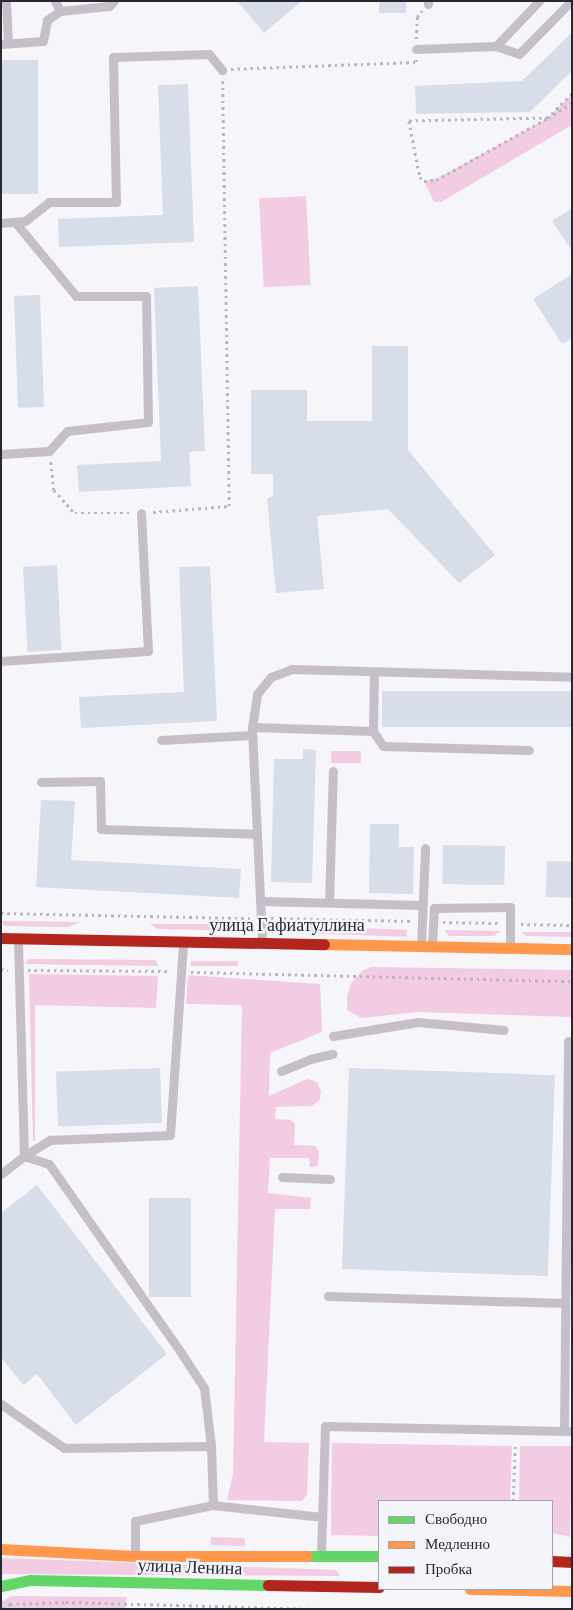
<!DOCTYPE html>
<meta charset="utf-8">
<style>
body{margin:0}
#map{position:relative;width:573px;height:1610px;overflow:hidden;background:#f5f5fa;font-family:"Crimson Pro",serif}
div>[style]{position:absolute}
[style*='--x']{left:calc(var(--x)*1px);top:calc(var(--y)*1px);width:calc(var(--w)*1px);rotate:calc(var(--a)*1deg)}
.green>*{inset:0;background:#f2cce3;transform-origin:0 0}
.building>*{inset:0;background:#d8dee9;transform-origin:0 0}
.path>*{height:2.5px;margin-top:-1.25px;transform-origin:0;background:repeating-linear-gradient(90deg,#bab5bd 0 2.5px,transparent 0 6.5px)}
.lane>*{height:9px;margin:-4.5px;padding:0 4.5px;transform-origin:4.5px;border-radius:4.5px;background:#c6bfca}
.fast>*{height:11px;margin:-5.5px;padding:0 5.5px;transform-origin:5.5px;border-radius:5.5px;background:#63d668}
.slow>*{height:11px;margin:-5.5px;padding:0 5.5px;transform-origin:5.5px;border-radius:5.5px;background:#ff974d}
.jam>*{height:11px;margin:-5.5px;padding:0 5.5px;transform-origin:5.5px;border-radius:5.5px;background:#b3261e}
span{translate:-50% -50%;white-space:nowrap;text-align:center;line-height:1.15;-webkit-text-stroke:4.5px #f4f4fb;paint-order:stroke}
.street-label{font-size:18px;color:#282833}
.frame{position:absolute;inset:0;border:2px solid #282833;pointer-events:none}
.legend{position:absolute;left:378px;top:1500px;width:175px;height:90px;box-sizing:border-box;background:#f4f4fb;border:1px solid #a2a2ab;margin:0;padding:6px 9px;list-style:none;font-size:15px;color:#282833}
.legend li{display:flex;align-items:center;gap:10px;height:25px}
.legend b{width:25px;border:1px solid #a2a2ab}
</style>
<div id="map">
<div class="green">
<div style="clip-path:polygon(572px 94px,572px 125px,441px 202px,434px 202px,424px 181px,438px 178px,548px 118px)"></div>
<div style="left:306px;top:196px;width:89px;height:47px;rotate:87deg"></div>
<div style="left:331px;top:751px;width:30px;height:12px"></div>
<div style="clip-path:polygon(2px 921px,80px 922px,68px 927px,4px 926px)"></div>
<div style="clip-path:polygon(150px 924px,246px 924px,245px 931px,157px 929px)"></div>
<div style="left:271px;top:925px;width:136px;height:7px;rotate:2deg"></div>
<div style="clip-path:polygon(444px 930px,501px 931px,494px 936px,449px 936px)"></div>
<div style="clip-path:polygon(521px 932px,572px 932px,572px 937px,526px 936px)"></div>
<div style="clip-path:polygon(28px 959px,155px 960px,159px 966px,25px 964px)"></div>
<div style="left:191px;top:961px;width:47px;height:5px"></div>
<div style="clip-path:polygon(371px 967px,572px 970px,572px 1017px,418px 1012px,361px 1018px,347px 1010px,347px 997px,351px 983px,362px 971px)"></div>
<div style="clip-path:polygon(29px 974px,158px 976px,156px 1008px,35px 1005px,35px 1142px,33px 1141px)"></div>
<div style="clip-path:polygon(188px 975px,320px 984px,322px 1032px,270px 1053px,269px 1096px,307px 1079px,317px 1082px,321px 1091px,320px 1100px,312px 1106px,276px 1107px,275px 1119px,291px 1120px,295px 1124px,294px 1145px,315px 1146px,319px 1151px,318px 1166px,310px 1167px,309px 1158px,270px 1158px,268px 1193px,311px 1198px,310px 1209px,275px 1209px,264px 1442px,309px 1443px,307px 1494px,302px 1501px,227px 1500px,233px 1474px,242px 1005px,186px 1004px)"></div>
<div style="clip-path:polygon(332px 1443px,512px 1446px,510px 1501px,379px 1501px,379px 1536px,331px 1535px)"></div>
<div style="clip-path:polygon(520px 1446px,572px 1446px,570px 1537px,552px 1533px,552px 1501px,519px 1501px)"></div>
<div style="left:211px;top:1537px;width:34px;height:8px;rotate:2deg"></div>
<div style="clip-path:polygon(1px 1558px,336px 1570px,340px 1576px,1px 1574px)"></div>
<div style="clip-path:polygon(12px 1596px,127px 1597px,125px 1609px,1px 1609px,1px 1602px)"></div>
</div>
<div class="building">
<div style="clip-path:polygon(237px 1px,302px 1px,264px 33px)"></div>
<div style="left:379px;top:1px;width:27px;height:12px"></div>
<div style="clip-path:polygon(572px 32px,572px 71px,530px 112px,416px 114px,415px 86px,522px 81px)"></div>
<div style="left:1px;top:60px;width:37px;height:134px"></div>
<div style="clip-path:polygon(188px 84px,194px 242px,59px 247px,58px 219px,163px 215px,158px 85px)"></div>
<div style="clip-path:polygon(572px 208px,572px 251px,552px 221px)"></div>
<div style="clip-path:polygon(572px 274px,572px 338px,562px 344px,533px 299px)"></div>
<div style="clip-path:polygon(198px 286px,205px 451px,189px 452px,191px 486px,79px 492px,77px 465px,161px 461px,154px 288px)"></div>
<div style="left:40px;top:295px;width:112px;height:26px;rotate:88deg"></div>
<div style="clip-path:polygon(372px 346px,408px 346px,408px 450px,495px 555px,459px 583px,388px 509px,317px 516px,324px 589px,276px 593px,267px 499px,273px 496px,273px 474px,251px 474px,251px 390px,307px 390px,307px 421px,372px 421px)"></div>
<div style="left:57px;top:565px;width:85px;height:34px;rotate:87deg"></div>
<div style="clip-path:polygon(210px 566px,217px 721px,81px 728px,79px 697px,184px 692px,179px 567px)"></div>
<div style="left:382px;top:691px;width:190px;height:36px"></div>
<div style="clip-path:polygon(303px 749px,316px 750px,312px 883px,271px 882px,274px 759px,303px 759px)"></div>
<div style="clip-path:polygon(41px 800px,75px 801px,71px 860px,241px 869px,239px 898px,36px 887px)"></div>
<div style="clip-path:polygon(370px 824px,399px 824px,399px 847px,414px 847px,413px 894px,369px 893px)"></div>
<div style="left:443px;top:845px;width:62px;height:39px;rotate:1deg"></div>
<div style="left:547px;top:861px;width:25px;height:36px;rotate:2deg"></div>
<div style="left:160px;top:1068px;width:55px;height:104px;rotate:88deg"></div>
<div style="left:349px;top:1068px;width:206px;height:201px;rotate:2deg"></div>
<div style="clip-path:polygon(37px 1185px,167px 1354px,76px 1425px,37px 1374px,23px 1385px,1px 1357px,1px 1213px)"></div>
<div style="left:149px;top:1198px;width:42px;height:99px"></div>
</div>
<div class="path">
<div style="--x:416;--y:39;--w:22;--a:-87"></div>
<div style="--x:417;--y:17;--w:8;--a:-50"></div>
<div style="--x:231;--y:69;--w:185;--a:-2.2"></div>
<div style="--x:416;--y:62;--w:3;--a:-90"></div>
<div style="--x:572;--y:94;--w:34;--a:135"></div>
<div style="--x:548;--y:118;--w:139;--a:178.8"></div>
<div style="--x:409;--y:121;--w:57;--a:78.9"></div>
<div style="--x:420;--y:177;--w:6;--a:45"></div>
<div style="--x:424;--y:181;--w:12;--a:-5"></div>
<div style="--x:436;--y:180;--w:128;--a:-29"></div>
<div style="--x:548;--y:118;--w:28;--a:-32"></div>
<div style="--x:51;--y:462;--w:28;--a:84"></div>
<div style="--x:54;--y:490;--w:31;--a:48"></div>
<div style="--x:75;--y:513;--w:55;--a:0"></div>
<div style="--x:153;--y:512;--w:76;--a:-4.5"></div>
<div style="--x:229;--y:506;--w:425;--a:-90.9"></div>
<div style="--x:1;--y:913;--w:249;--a:1.2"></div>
<div style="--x:271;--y:918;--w:139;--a:1.2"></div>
<div style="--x:443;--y:922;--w:57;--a:1"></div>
<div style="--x:521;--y:924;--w:51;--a:1.1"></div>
<div style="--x:1;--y:969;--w:7;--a:8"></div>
<div style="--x:28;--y:970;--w:142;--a:0.4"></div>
<div style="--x:191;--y:972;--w:381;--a:1.4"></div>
<div style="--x:513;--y:1501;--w:55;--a:-87.9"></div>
<div style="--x:3;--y:1609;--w:9;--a:-36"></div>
<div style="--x:10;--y:1604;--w:56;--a:-2"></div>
<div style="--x:66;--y:1602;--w:250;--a:1.6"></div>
</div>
<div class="lane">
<div style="--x:6;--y:1;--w:42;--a:87.3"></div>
<div style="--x:55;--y:1;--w:11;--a:63"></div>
<div style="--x:428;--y:4;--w:3;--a:-90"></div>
<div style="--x:1;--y:44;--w:42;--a:-4.1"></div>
<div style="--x:43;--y:41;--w:21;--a:-79"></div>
<div style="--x:47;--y:20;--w:16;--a:-35"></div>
<div style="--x:60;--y:11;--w:49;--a:-5.8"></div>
<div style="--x:109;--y:6;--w:7;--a:-45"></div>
<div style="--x:496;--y:46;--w:62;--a:-46.3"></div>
<div style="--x:416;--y:49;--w:80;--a:-2.1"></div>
<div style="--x:496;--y:46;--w:24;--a:19"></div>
<div style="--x:519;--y:54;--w:74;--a:-45.5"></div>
<div style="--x:1;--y:223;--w:24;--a:-5"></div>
<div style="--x:25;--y:221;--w:31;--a:-38"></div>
<div style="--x:49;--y:202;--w:67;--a:0"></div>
<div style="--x:116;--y:202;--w:145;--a:-91.2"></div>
<div style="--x:113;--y:57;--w:96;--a:-1.8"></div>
<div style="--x:209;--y:54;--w:21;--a:51"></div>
<div style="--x:1;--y:454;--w:48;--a:-3.6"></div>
<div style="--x:49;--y:451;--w:27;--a:-48"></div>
<div style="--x:67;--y:431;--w:81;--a:-6.3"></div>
<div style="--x:148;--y:422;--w:126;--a:-90.9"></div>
<div style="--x:146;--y:296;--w:70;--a:180"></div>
<div style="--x:76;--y:296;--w:96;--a:-129.5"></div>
<div style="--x:1;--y:661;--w:147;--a:-3.9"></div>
<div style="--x:148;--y:651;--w:138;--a:-92.9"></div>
<div style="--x:374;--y:672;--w:59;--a:91"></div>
<div style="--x:373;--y:731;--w:18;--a:56"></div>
<div style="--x:383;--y:746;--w:146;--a:1.6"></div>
<div style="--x:252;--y:727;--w:121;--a:1.9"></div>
<div style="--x:161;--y:740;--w:91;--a:-3.1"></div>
<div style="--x:41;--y:782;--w:59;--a:-1"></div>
<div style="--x:100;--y:781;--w:48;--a:88.8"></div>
<div style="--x:101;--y:829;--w:156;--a:1.8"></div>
<div style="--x:260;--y:901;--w:162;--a:1.4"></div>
<div style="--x:329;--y:902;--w:131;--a:-88.3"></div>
<div style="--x:262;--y:941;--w:214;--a:-92.7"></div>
<div style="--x:252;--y:727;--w:33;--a:-81"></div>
<div style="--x:257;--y:694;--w:22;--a:-51"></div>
<div style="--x:271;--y:677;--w:22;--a:-21"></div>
<div style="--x:292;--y:669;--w:280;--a:1.6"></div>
<div style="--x:421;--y:945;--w:97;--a:-87.6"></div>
<div style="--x:432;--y:945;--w:37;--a:-87"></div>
<div style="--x:434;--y:908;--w:76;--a:-0.8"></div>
<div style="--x:510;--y:907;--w:39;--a:90"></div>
<div style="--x:333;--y:1036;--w:86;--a:-9.4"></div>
<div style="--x:418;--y:1022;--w:86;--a:5.3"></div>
<div style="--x:281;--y:1071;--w:31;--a:-22"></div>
<div style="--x:310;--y:1059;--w:23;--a:-13"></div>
<div style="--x:24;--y:1156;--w:26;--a:18"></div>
<div style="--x:49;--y:1164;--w:228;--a:55"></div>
<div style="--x:180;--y:1351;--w:44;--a:57"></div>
<div style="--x:204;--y:1388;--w:58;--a:83.1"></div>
<div style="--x:24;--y:1156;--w:31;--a:-32"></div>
<div style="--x:50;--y:1140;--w:120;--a:-2.4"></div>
<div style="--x:170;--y:1135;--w:193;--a:-86.1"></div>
<div style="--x:1;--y:1174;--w:29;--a:-38"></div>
<div style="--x:24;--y:1156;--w:216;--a:-91.6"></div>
<div style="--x:282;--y:1177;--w:48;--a:2.4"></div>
<div style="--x:328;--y:1296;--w:237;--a:1.7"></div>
<div style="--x:1;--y:1404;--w:77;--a:34.9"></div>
<div style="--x:64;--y:1448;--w:147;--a:-0.8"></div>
<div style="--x:211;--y:1446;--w:59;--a:88.1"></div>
<div style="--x:564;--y:1430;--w:389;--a:-89.4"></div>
<div style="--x:321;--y:1554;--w:128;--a:-88.2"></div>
<div style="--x:325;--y:1426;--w:247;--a:1.2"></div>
<div style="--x:135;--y:1555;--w:34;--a:-90"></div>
<div style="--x:135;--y:1521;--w:80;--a:-11.6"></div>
<div style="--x:213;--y:1505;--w:110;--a:6.3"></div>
</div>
<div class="fast">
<div style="--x:307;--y:1556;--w:72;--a:0"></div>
<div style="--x:1;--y:1586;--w:30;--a:-12"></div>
<div style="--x:30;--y:1580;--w:238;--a:1.2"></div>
</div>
<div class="slow">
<div style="--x:324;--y:944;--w:248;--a:1.2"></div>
<div style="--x:1;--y:1549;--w:134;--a:3"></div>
<div style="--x:135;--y:1556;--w:172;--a:0"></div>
<div style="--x:470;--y:1589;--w:102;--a:1.1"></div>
</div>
<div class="jam">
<div style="--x:1;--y:938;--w:323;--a:1.1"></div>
<div style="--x:552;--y:1561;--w:20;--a:3"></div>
<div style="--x:268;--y:1585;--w:111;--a:1"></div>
</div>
<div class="street-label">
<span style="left:287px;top:925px">улица Гафиатуллина</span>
<span style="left:190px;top:1567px;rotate:2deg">улица Ленина</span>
</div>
<div class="frame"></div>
<ul class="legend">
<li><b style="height:6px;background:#63d668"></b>Свободно</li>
<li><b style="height:6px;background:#ff974d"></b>Медленно</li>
<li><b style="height:6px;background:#b3261e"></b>Пробка</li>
</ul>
</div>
